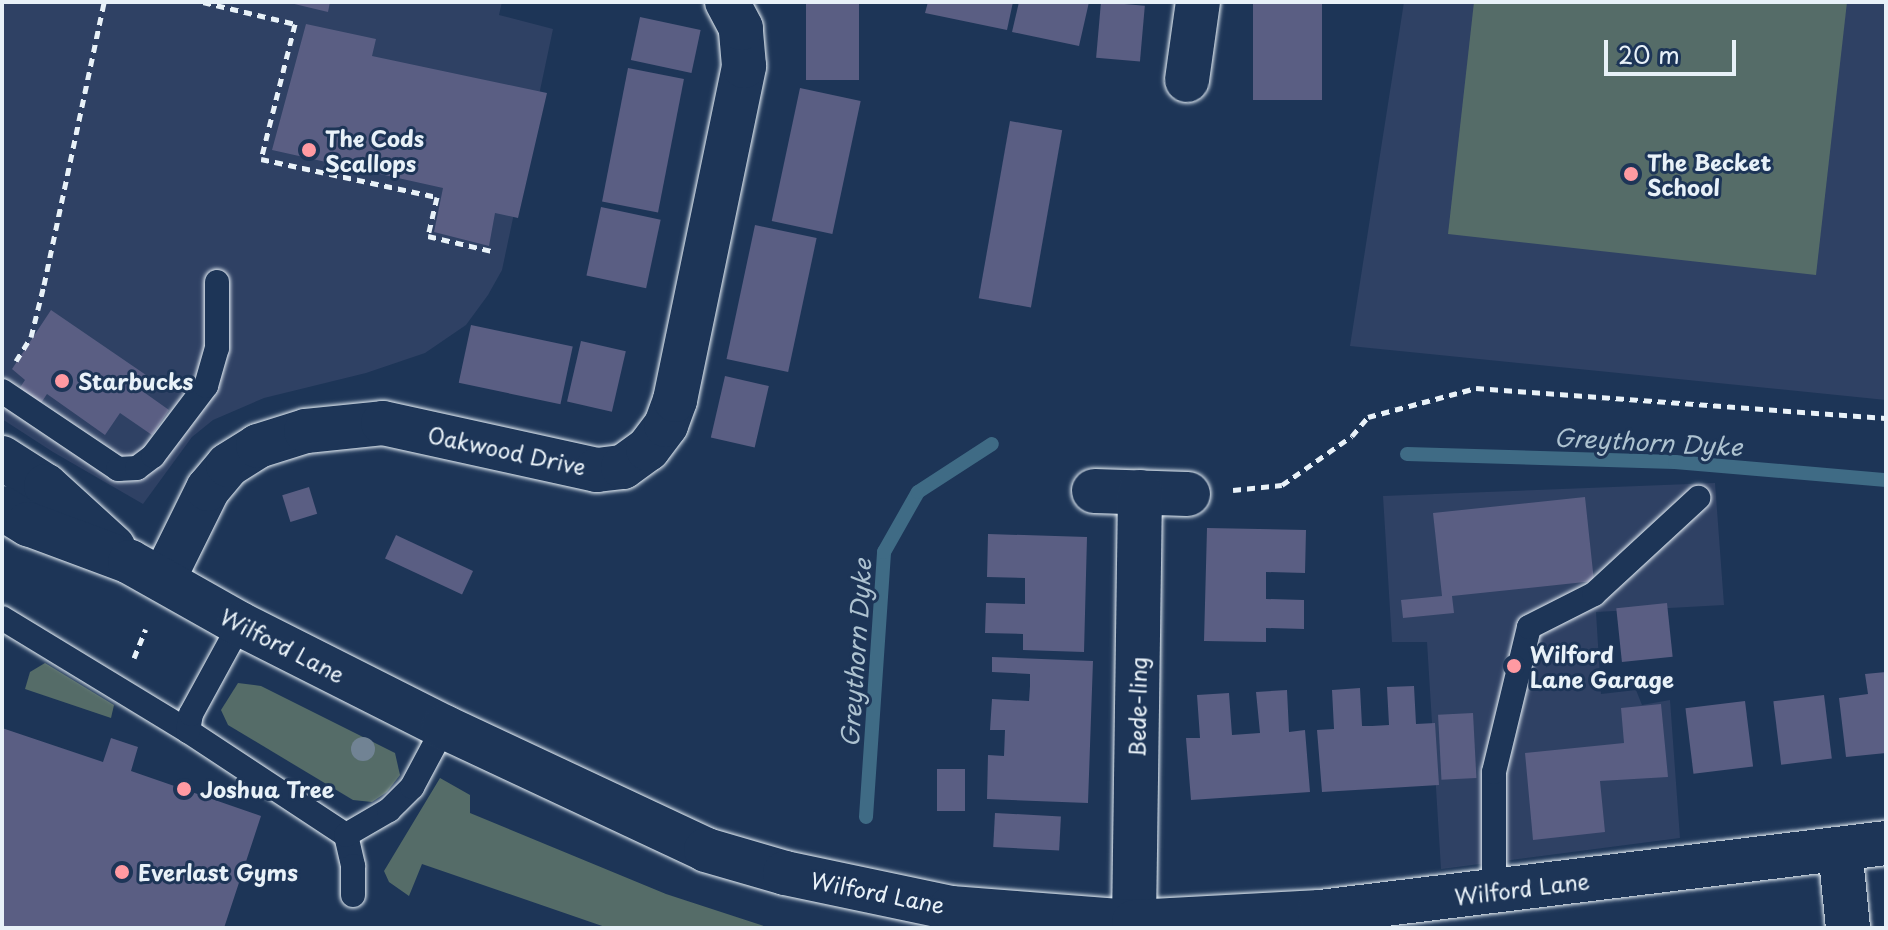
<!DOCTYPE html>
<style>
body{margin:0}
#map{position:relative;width:1888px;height:930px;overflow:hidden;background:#1d3557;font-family:"Playpen Sans",sans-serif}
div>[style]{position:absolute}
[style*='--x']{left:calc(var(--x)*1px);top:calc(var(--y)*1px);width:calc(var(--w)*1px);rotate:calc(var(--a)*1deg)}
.built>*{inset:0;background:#2f4164}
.green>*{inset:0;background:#556c68}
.stream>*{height:14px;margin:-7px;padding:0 7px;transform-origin:7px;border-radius:7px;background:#3f6b85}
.building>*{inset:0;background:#5a5e83;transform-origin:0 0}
.path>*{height:5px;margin-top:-2.5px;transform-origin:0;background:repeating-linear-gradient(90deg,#e8f1f8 0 8px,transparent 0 14px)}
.roads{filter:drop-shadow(0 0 2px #e8f1f8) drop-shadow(0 0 2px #e8f1f8)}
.lane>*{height:24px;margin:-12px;padding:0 12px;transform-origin:12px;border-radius:12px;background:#1d3557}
.street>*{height:44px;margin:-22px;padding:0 22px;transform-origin:22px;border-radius:22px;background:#1d3557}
.secondary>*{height:44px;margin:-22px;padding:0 22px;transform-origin:22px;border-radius:22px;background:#1d3557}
.trees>*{width:24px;height:24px;margin:-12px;border-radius:50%;background:#718394}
.dots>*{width:22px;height:22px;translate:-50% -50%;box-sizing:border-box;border:4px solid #1d3557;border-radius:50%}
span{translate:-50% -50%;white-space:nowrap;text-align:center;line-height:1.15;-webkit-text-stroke:6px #1d3557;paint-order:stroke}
.poi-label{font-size:22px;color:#e8f1f8;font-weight:700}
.left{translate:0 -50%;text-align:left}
.street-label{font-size:22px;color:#e8f1f8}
.water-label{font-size:24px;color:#adc2d0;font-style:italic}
.frame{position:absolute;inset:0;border:4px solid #e8f1f8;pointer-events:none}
.scale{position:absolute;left:1604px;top:40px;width:132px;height:36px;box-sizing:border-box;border:4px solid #e8f1f8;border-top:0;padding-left:10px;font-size:24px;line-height:28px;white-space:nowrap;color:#e8f1f8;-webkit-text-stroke:6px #1d3557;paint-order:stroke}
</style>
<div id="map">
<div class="built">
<div style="clip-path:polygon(2px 2px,502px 2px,499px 15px,553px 29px,502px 270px,488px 295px,466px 325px,425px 353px,366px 373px,264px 398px,213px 420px,192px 437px,143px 504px,53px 452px,2px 419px)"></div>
<div style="clip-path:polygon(1404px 2px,1886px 2px,1886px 400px,1350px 346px)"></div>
<div style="clip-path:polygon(1715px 483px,1724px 605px,1596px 612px,1601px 694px,1636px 690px,1642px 705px,1670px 700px,1680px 838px,1441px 869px,1427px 642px,1392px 642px,1383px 496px)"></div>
</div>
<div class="green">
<div style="clip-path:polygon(1474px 2px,1847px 2px,1816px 275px,1448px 234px)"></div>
<div style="clip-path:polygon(45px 663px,114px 705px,111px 718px,25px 689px,30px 672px)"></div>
<div style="clip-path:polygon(238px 683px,261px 686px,395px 753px,400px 775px,387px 792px,372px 802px,353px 800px,228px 725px,221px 710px)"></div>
<div style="clip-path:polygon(440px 778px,470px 795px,470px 813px,666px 894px,770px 928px,608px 928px,422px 864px,409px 896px,389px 882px,384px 871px)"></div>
</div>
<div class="stream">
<div style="--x:1407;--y:454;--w:268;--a:1.7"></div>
<div style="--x:1675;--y:462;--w:212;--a:4.9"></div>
<div style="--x:866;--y:817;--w:266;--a:-86.1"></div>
<div style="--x:884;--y:552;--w:69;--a:-60.5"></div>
<div style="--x:918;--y:492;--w:88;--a:-33"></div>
</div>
<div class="building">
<div style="clip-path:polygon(286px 2px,330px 2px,328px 12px)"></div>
<div style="left:806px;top:2px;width:53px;height:78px"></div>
<div style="clip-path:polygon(928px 2px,1013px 2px,1007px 30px,925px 13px)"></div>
<div style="clip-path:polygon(1019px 2px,1089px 2px,1079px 46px,1012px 32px)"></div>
<div style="left:1101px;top:2px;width:44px;height:56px;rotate:5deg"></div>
<div style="left:1253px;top:2px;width:69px;height:98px"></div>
<div style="left:640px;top:17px;width:62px;height:44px;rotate:12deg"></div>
<div style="clip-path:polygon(306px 24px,376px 39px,372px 56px,547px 93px,518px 218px,495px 213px,489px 246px,434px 232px,443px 188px,272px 150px)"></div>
<div style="left:628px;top:68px;width:57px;height:136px;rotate:11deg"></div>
<div style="left:800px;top:88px;width:62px;height:136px;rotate:12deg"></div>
<div style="left:1010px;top:121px;width:53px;height:180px;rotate:10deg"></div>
<div style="left:601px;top:207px;width:61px;height:70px;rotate:12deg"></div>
<div style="left:755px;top:225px;width:63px;height:137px;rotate:12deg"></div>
<div style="clip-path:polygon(51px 310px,146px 375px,138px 388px,169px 410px,152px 435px,120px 413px,105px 435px,47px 394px,39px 406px,17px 392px,25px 380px,12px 369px)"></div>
<div style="left:471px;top:325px;width:104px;height:59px;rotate:12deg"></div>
<div style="left:581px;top:341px;width:46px;height:62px;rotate:13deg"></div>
<div style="left:725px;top:376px;width:45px;height:63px;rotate:13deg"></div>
<div style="left:309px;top:487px;width:28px;height:28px;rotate:73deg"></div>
<div style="clip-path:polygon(1585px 497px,1594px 581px,1452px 596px,1454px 613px,1403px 618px,1401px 600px,1442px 596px,1433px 513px)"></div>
<div style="clip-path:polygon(1207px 528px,1306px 530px,1305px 573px,1266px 572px,1266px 599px,1304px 600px,1304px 629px,1266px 628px,1266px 642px,1204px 641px)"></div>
<div style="clip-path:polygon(988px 534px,1087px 537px,1084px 652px,1023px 650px,1023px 634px,985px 633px,986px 603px,1025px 604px,1025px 578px,987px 577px)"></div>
<div style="left:396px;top:535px;width:85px;height:26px;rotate:25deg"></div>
<div style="left:1667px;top:603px;width:54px;height:51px;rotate:84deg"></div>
<div style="clip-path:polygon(992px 657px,1093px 661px,1088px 803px,987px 799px,988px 755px,1004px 756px,1005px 730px,990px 730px,992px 699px,1029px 701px,1030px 686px,1030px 674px,992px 672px)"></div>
<div style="clip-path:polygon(1886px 672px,1886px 753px,1846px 757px,1839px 698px,1868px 694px,1865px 674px)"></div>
<div style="clip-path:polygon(1414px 686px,1416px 724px,1435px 723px,1439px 785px,1322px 792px,1317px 730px,1334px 729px,1332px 690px,1360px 688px,1362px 726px,1372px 726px,1389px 725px,1387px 687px)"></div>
<div style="clip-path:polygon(1287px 690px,1289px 732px,1305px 730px,1310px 792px,1191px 800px,1186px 738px,1200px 738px,1197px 695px,1229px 693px,1232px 735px,1260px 733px,1256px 692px)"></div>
<div style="left:1824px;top:695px;width:64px;height:51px;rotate:83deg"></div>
<div style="left:1745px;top:701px;width:66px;height:60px;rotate:83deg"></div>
<div style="clip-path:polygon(1661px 704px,1668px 777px,1600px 781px,1605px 832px,1533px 840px,1525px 753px,1624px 743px,1621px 708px)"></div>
<div style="left:1473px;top:713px;width:65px;height:35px;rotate:87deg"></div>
<div style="clip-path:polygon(2px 728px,103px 762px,111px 738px,138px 747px,131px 771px,261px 816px,224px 928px,2px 928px)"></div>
<div style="left:937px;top:769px;width:28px;height:42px"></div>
<div style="left:995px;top:813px;width:66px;height:34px;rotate:3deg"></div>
</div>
<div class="path">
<div style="--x:203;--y:2;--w:95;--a:13.4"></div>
<div style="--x:295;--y:24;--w:139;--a:104.1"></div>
<div style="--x:261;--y:159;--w:180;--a:12.2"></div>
<div style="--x:437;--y:197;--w:40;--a:103"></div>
<div style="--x:428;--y:236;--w:66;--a:13.2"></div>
<div style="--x:16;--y:361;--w:28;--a:-58"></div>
<div style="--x:31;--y:337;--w:54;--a:-76"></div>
<div style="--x:44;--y:285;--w:289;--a:-78"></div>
<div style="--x:1233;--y:490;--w:49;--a:-5.8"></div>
<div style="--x:1282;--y:485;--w:85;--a:-35"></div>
<div style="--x:1352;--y:436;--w:25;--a:-50"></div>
<div style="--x:1368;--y:417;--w:112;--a:-15"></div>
<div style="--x:1476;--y:388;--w:411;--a:4.2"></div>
<div style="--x:134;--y:658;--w:31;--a:-68"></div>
</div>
<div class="roads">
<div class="lane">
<div style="--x:2;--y:391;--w:140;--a:33.9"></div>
<div style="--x:118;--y:469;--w:19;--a:-3"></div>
<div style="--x:137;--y:468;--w:20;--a:-37"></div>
<div style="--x:153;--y:456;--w:88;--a:-52.9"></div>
<div style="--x:206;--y:386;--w:40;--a:-74"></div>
<div style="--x:217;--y:348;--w:66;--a:-90"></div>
<div style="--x:2;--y:618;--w:218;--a:31.3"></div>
<div style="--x:188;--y:731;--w:189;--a:33.4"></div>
<div style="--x:346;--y:835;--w:32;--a:77"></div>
<div style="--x:353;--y:866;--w:29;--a:90"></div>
<div style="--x:188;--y:731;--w:17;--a:-80"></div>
<div style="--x:191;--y:714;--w:102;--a:-61.4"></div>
<div style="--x:346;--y:835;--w:50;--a:-30.2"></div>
<div style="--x:389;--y:810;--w:33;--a:-45"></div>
<div style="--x:412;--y:787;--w:68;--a:-61.9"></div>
<div style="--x:1494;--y:891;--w:119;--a:-90"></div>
<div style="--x:1494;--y:772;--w:149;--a:-76.4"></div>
<div style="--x:1529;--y:627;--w:73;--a:-26.9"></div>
<div style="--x:1594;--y:594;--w:142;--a:-42.7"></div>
</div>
<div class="street">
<div style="--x:1187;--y:80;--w:79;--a:-82"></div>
<div style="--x:1094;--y:491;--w:94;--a:1.8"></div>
<div style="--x:163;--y:580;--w:102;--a:-63.7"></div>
<div style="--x:208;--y:489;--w:31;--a:-50"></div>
<div style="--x:228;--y:465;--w:36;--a:-32"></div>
<div style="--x:258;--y:446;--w:50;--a:-17.4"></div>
<div style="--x:306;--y:431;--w:77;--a:-5.9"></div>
<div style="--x:383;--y:423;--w:219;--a:12.4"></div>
<div style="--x:597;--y:470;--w:26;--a:-7"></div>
<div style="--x:623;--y:467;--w:31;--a:-36"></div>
<div style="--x:648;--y:449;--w:30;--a:-53"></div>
<div style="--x:666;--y:425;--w:27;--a:-70"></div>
<div style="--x:675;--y:400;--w:341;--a:-78.3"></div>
<div style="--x:744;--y:66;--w:38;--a:-95"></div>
<div style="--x:741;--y:28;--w:30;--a:-118"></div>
<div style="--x:1840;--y:849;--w:79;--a:84.2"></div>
<div style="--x:1134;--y:922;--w:430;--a:-89.2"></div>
</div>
<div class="secondary">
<div style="--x:2;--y:458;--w:52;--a:32.5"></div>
<div style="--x:46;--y:486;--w:91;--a:42.3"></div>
<div style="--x:2;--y:508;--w:31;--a:32"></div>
<div style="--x:28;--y:524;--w:109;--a:20.4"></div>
<div style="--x:130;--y:562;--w:126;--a:29.4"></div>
<div style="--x:240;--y:624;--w:229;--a:26.8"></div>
<div style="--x:444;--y:727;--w:289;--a:25.1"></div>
<div style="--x:706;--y:850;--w:82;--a:16.2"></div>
<div style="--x:785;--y:873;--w:170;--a:11.9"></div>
<div style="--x:951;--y:908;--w:184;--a:4.4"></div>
<div style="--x:1134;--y:922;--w:186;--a:-3.1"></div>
<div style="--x:1320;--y:912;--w:570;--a:-6.95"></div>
</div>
</div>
<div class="trees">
<div style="left:363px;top:749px"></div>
</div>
<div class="dots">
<div style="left:309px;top:150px;background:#ff9aa2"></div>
<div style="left:1631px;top:174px;background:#ff9aa2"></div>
<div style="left:62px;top:381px;background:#ff9aa2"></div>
<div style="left:1514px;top:666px;background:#ff9aa2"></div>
<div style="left:184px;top:789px;background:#ff9aa2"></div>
<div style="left:122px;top:872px;background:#ff9aa2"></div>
</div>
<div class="poi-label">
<span class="left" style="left:325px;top:150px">The Cods<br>Scallops</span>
<span class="left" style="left:1647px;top:174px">The Becket<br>School</span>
<span class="left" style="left:78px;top:381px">Starbucks</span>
<span class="left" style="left:1530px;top:666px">Wilford<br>Lane Garage</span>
<span class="left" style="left:200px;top:789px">Joshua Tree</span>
<span class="left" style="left:138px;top:872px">Everlast Gyms</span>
</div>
<div class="street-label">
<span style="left:507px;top:450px;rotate:12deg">Oakwood Drive</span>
<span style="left:283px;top:645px;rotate:27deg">Wilford Lane</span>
<span style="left:1137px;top:707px;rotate:-89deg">Bede-ling</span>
<span style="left:1522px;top:888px;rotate:-7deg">Wilford Lane</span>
<span style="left:878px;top:892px;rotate:11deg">Wilford Lane</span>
</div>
<div class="water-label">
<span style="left:1648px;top:442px;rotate:3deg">Greythorn Dyke</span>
<span style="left:856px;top:653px;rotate:-86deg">Greythorn Dyke</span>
</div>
<div class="frame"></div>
<div class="scale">20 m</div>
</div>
